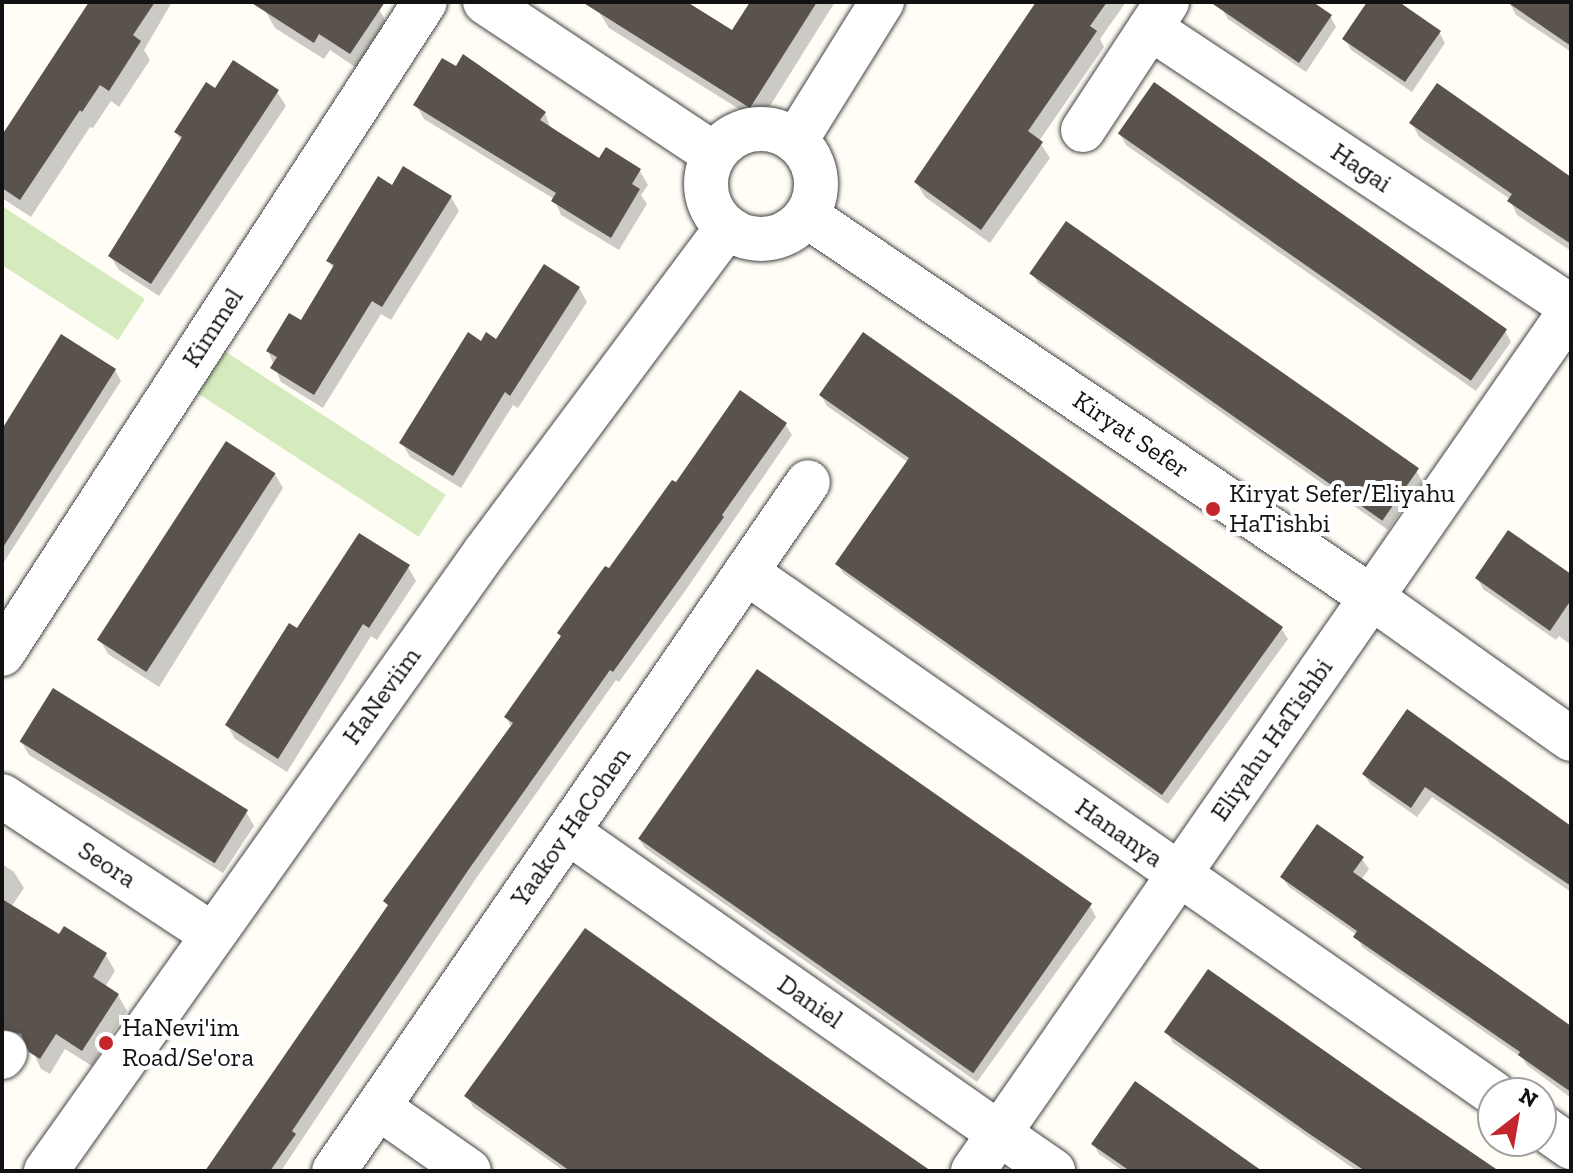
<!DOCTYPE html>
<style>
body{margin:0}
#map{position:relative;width:1573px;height:1173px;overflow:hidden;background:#fffdf5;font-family:"Zilla Slab",serif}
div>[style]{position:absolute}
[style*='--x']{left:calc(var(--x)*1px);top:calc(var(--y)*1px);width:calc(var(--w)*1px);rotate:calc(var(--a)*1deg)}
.green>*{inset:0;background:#d5ebbd;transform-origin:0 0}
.shadow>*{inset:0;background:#0003}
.building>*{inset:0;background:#5a524d;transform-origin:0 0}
.roads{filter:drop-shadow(0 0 2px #444) drop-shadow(0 0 2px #444)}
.minor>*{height:44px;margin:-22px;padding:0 22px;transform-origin:22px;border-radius:22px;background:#fff}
.minor>.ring{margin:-22px;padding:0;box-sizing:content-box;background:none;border:44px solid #fff;border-radius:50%}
.dots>*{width:22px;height:22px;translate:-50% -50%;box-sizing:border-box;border:4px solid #fff;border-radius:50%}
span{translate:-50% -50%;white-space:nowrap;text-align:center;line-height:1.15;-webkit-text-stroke:8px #fff;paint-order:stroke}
.street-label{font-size:26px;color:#111}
.poi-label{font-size:26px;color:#111}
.left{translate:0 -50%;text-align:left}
.frame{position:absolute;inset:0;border:4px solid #111;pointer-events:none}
.north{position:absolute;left:1477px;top:1077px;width:80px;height:80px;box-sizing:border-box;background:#fff;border:2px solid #a0a0a0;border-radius:50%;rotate:31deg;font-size:22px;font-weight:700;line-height:32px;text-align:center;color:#111}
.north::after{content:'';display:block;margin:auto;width:28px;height:36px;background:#c4262e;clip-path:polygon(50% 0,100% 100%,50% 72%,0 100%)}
</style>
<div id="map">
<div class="green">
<div style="clip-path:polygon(2px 206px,145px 299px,118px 340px,2px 265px)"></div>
<div style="left:206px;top:339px;width:286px;height:50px;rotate:33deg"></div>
</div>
<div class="shadow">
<div style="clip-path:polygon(91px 2px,172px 2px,144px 50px,150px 60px,119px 107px,111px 101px,93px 128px,90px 127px,31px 217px,2px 198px,2px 139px)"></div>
<div style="clip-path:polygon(254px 2px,368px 2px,379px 9px,389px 27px,361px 71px,330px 50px,324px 59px,275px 28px,265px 10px)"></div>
<div style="clip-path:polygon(605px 2px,684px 2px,733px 33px,753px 2px,835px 2px,760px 122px,609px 28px,599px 12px)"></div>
<div style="clip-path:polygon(1039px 2px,1126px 2px,1100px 39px,1104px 47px,1039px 141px,1050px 158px,990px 243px,925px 197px,916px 182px)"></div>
<div style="clip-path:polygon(1226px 2px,1309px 2px,1330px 16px,1336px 27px,1306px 72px,1228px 19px,1222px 9px)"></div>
<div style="clip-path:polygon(1370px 2px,1395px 2px,1439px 32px,1445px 43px,1412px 92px,1351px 50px,1345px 39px)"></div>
<div style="clip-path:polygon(1509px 2px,1571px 2px,1571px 52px,1516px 15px)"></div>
<div style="clip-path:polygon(216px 90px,277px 92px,286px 106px,159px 296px,119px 270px,110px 256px,182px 142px,176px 132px)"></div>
<div style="clip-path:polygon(416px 105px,545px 113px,551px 129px,600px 161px,640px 171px,648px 185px,641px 195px,647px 204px,619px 250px,561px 215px,554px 199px,424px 119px)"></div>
<div style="clip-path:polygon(1412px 123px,1571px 179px,1571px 251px,1517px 215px,1510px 199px,1419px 137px)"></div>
<div style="clip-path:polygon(1120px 134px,1505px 331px,1511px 342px,1476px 391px,1126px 145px)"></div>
<div style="clip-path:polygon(392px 187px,451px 197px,459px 211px,391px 320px,381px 314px,323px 408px,281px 382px,268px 351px,302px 323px,334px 269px,328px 261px)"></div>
<div style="clip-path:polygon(1032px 273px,1416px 470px,1422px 481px,1388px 530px,1038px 283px)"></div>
<div style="clip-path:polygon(579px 288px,587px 302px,518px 408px,513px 405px,461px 488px,410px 457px,402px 443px,481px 344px,496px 341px)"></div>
<div style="clip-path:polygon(115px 370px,121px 381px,2px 565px,2px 430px)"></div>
<div style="clip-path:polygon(821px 395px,1281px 628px,1288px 639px,1168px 804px,844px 574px,837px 564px,908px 462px,827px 406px)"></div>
<div style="clip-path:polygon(785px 424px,792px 435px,683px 594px,619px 682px,616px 680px,475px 880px,281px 1171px,206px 1171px,389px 907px,386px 902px,512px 728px,506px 717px,562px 638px,559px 633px,676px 485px)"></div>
<div style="clip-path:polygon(275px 474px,283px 488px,159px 687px,108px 654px,100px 640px)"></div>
<div style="clip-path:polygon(408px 567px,416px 581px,377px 640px,371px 636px,287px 772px,235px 739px,227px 725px,297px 630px)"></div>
<div style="clip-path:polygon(1477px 578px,1571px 578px,1571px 645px,1559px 636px,1556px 640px,1483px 589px)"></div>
<div style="clip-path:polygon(1408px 712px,1571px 828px,1571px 892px,1432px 797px,1417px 817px,1370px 784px,1364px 774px)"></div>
<div style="clip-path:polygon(21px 741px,246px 812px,254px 826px,223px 873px,29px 755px)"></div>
<div style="clip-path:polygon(638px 838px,1090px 906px,1096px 917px,977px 1082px,645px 848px)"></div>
<div style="clip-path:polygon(1362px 859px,1369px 869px,1361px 880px,1571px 1027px,1571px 1098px,1527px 1065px,1522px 1058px,1362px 947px,1357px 935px,1289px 887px,1282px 877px)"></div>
<div style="clip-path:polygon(2px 864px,14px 872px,24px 888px,11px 907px,59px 937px,106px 955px,115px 971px,105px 987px,118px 995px,127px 1011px,92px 1066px,65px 1049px,50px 1074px,41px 1069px,31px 1048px,2px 1044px)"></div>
<div style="clip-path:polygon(1167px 1032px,1385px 1096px,1498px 1171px,1357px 1171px,1173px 1043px)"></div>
<div style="clip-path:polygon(1135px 1084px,1262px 1171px,1123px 1171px,1099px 1154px,1093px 1144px)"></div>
<div style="clip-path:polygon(467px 1096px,919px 1171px,564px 1171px,473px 1107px)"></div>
</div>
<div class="building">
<div style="clip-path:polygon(89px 2px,155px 2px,133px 35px,141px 41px,109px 91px,100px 85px,82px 112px,80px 110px,20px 200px,2px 188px,2px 135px)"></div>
<div style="clip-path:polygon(250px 2px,385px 2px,350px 54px,319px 34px,314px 43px)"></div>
<div style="clip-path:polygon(582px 2px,687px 2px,732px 30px,750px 2px,817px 2px,750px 108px)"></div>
<div style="clip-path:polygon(1036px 2px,1107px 2px,1090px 26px,1097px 31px,1028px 131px,1043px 142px,981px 230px,914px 182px)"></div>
<div style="clip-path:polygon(1210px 2px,1313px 2px,1332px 15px,1299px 63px)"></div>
<div style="clip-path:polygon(1367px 2px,1399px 2px,1441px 31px,1405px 82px,1342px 39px)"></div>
<div style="clip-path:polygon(1507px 2px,1571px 2px,1571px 46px)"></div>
<div style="clip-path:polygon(463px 54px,546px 112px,540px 120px,599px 158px,606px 147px,641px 169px,632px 184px,640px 189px,611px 238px,551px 201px,556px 193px,413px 105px,442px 58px,456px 66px)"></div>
<div style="clip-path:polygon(233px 60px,279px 90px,151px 284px,108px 256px,182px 137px,174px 132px,206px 82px,215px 88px)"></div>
<div style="left:1154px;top:82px;width:431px;height:63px;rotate:35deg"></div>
<div style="clip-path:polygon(1437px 83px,1571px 177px,1571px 244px,1507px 201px,1512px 194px,1409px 123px)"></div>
<div style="clip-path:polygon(403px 166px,452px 196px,382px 307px,372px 301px,314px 395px,270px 368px,277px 357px,266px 351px,289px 313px,301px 320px,334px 265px,326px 261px,378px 176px,392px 185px)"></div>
<div style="left:1066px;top:221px;width:431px;height:64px;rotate:35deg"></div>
<div style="clip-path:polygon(544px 264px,580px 287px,510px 396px,505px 392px,453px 476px,399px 443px,468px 332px,481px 341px,486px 332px,496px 339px)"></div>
<div style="clip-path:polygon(863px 332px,1283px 627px,1162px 795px,835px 564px,909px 458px,819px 395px)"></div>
<div style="clip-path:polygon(61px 334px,116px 369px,2px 549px,2px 429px)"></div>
<div style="clip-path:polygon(740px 390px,787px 423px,722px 515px,724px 517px,613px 672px,610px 670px,469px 869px,292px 1131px,296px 1134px,270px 1171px,205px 1171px,388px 905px,383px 901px,513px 723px,504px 717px,561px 636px,557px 633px,605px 566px,609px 568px,672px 480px,676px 482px)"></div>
<div style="left:226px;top:441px;width:59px;height:237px;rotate:33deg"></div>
<div style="clip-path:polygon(1508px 530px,1571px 574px,1571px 600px,1550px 631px,1475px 578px)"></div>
<div style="clip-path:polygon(359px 533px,410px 565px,369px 628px,363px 624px,278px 759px,225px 725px,289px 623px,297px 628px)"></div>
<div style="left:757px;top:669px;width:409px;height:207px;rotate:35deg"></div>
<div style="left:53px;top:688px;width:230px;height:63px;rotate:32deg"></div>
<div style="clip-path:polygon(1407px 709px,1571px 826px,1571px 886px,1425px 787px,1411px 808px,1362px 774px)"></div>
<div style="clip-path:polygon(1317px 824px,1364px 857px,1353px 872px,1571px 1026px,1571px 1092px,1518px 1055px,1520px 1052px,1353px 937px,1357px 931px,1280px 877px)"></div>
<div style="clip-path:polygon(2px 899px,59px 934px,64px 926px,107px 953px,93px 977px,119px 994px,82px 1051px,56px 1034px,40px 1059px,29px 1052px,21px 1034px,2px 1029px)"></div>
<div style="clip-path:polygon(585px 928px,767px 1057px,931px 1171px,570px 1171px,464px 1096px)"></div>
<div style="clip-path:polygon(1208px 969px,1386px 1094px,1499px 1171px,1365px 1171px,1311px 1135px,1164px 1032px)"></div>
<div style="clip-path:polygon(1135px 1081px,1190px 1120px,1262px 1171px,1130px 1171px,1091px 1144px)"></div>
</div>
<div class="roads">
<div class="minor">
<div style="--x:485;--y:2;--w:275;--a:33.6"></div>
<div style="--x:1150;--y:28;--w:505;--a:33.53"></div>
<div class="ring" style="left:706px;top:129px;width:66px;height:66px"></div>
<div style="--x:1083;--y:130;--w:153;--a:-56.7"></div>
<div style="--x:796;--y:140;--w:163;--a:-58.1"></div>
<div style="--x:807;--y:216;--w:681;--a:34.04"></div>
<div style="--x:1371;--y:597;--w:245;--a:35.4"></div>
<div style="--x:746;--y:572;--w:911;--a:34.89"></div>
<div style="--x:2;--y:654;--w:777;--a:-57.03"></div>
<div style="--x:2;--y:796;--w:250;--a:33.4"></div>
<div style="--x:568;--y:832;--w:592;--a:34.95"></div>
<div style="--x:2;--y:1057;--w:5;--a:-53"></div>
<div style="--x:378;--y:1107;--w:111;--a:35.1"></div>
<div style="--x:1541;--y:1126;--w:37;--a:35"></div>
<div style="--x:46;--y:1171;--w:759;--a:-54.66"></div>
<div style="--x:485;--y:552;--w:405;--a:-53.3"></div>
<div style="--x:334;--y:1171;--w:836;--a:-55.47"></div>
<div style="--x:973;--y:1171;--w:1048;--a:-55.22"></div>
</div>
</div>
<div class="dots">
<div style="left:1213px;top:509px;background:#c4262e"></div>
<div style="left:106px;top:1043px;background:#c4262e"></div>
</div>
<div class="street-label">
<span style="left:1361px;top:168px;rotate:34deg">Hagai</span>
<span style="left:213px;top:328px;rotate:-57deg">Kimmel</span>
<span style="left:1131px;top:435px;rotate:34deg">Kiryat Sefer</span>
<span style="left:382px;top:696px;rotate:-54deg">HaNeviim</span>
<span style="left:1272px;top:740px;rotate:-55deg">Eliyahu HaTishbi</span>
<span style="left:571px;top:827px;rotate:-55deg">Yaakov HaCohen</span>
<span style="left:1119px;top:833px;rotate:35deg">Hananya</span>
<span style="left:107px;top:865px;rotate:33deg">Seora</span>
<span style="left:810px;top:1002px;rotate:35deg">Daniel</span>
</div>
<div class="poi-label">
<span class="left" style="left:1229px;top:509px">Kiryat Sefer/Eliyahu<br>HaTishbi</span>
<span class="left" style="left:122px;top:1043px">HaNevi'im<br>Road/Se'ora</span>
</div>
<div class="frame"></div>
<div class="north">N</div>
</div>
